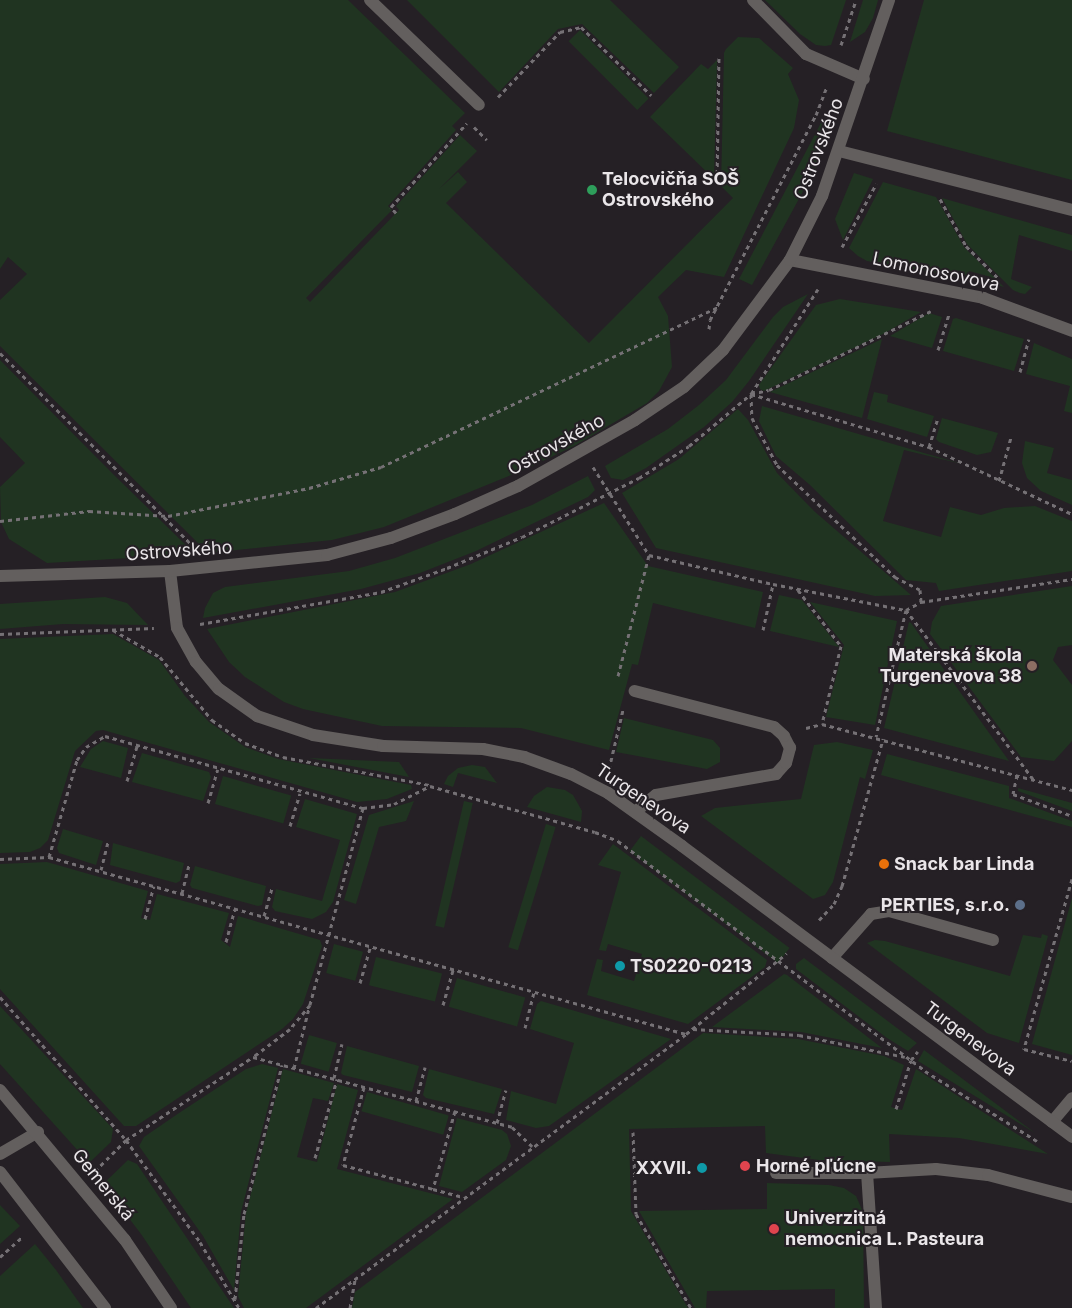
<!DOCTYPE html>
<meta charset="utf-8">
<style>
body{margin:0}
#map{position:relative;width:1072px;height:1308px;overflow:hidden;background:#252025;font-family:Inter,sans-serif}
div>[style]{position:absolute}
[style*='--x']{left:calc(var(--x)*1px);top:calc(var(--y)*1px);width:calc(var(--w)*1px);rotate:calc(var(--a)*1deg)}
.green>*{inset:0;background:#203421;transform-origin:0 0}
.path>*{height:3px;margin-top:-1.5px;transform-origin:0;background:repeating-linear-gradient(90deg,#757175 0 4px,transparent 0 8px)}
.service>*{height:12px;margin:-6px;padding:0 6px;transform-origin:6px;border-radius:6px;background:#635f5e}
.minor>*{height:12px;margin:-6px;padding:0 6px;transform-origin:6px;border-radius:6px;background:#635f5e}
.tertiary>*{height:12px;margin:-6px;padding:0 6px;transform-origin:6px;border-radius:6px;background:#635f5e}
.dots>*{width:14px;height:14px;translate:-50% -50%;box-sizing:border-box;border:2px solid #252025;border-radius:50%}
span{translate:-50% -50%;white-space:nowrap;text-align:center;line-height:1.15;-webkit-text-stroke:4px #252025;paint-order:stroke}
.street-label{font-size:18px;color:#eae6e9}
.poi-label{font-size:18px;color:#eae6e9;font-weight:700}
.left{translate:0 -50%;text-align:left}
.right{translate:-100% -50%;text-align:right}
</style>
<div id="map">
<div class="green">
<div style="clip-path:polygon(0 0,348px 0,465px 113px,452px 126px,456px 130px,388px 206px,392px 210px,306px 298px,310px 302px,399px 210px,396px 206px,460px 135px,477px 151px,439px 189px,458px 172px,467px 182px,446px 203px,589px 343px,733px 198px,721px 186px,724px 53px,726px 49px,738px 37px,759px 38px,793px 68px,788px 74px,799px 100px,794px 128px,724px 277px,686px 270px,658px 297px,668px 316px,672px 367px,659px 391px,647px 403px,574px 446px,526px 469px,384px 527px,332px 540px,208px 553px,0 346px,0 300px,27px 274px,8px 257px,0 269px)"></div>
<div style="clip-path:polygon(407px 0,610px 0,679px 67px,654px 93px,582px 24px,558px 29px,499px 92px)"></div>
<div style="clip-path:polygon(765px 0,846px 0,831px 45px,825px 46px,816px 45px,800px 34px)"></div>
<div style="clip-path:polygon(863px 0,878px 0,873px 18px,865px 32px,850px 42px)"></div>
<div style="clip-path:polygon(924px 0,1072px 0,1072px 180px,887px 131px)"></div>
<div style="left:580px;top:30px;width:97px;height:16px;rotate:45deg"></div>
<div style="clip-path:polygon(717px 60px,714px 179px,650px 117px,701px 64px,708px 69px)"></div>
<div style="clip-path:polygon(823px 119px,825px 134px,819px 162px,752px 285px,739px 279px)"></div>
<div style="clip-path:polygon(854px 173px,873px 179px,843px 240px,835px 219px)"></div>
<div style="clip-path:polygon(883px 182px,936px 197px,964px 247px,1004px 287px,989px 283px,991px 277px,969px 271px,967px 278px,867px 261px,858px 256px,849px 248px)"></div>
<div style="clip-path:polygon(942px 198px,1072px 235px,1072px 251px,1019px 235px,1011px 279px,1032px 287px,1025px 294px,1020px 293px,1013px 290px,967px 244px)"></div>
<div style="clip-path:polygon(808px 294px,749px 381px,732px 402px,704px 427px,646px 468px,623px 480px,611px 478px,605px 466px,668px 429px,699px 405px,726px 380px,773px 317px,783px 307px)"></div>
<div style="clip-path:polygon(840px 299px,921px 312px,883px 334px,764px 391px,760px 389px,759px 385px,816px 305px)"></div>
<div style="clip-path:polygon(929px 313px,942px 317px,932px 348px,890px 336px)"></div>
<div style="clip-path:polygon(956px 318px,1024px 339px,1014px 371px,943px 351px,953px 319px)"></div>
<div style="clip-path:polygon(882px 339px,862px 418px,770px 392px)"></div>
<div style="clip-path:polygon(1034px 343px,1072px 359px,1072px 413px,1064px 411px,1070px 386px,1026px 374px)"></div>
<div style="clip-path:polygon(0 360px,112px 473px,195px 554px,47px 563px,9px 539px,1px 522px,0 487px,25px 463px,0 437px)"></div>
<div style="clip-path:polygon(874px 392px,888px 395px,887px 402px,934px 416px,927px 437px,867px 419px)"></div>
<div style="clip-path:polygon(762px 406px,962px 464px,904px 450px,883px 521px,941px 537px,950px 507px,981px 515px,1004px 508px,1035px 506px,1072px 521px,1072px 571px,939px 591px,936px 583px,906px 580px,810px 485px,776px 456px,759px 421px)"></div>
<div style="clip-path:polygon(738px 409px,748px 420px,777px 473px,814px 511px,911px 595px,875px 596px,656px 548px,622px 493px,679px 459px)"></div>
<div style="clip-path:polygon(942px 418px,998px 433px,991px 452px,977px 455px,939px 442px,936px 439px)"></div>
<div style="clip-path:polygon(1025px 441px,1054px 448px,1047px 473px,1072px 480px,1072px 505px,1041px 491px,1027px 478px,1022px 463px)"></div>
<div style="clip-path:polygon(588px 476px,595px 490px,588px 497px,476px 551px,420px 573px,361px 589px,203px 618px,205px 608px,213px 593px,225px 587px,349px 571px,395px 558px,532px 505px)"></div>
<div style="clip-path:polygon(604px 503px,648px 566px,763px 592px,755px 628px,653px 603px,638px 665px,632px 664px,609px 750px,521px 728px,382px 726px,303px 709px,284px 702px,245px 677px,229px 662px,207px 629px,395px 592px,471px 564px)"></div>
<div style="clip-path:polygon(1072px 586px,1072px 645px,1058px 647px,1053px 660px,1072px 685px,1072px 741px,1054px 761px,1021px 757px,930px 634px,932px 622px,941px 606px)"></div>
<div style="clip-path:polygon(779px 595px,802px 600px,839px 647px,770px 631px)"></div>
<div style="clip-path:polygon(105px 597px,127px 603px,148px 625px,63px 624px,0 629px,0 604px)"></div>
<div style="clip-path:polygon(810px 602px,897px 621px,875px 725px,826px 717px,844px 645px)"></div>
<div style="clip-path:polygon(909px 622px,911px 623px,1009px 761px,884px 728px)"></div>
<div style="clip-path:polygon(113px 634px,159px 660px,185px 696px,209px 722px,245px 747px,278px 759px,411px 785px,412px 789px,387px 799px,357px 802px,103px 730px,96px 731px,75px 751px,48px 840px,40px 848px,30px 852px,0 853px,0 639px)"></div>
<div style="clip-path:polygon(624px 718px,713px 740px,720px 748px,720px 762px,707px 769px,616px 752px)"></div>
<div style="clip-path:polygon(103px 741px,128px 748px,121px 778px,80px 767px,91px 749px)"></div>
<div style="clip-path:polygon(837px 742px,873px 750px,865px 779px,860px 777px,833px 882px,825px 895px,813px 899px,701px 816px,715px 808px,801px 799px,814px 745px)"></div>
<div style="clip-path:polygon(142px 753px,209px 772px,211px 777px,203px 801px,132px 782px)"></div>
<div style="clip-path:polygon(887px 754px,1009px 786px,1009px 798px,1072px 821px,1072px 827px,881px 775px)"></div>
<div style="clip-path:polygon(309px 758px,399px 762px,409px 777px)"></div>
<div style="clip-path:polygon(472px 765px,485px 767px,497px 783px,458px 773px,453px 787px,444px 784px,448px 776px,458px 768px)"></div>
<div style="left:223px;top:776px;width:71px;height:29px;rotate:16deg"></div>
<div style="clip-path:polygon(547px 787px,565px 790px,573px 795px,582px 811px,581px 822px,527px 807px,534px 796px)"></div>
<div style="clip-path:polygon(1018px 788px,1072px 803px,1072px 811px,1018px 791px)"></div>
<div style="clip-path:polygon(305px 799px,357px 814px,333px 902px,326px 912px,312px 919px,275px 911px,272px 907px,276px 889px,322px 901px,340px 840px,296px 827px)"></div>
<div style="clip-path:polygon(414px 801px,406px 821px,379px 827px,356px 904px,344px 900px,369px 815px)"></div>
<div style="left:464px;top:801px;width:9px;height:128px;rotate:13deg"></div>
<div style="left:546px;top:824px;width:10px;height:129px;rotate:17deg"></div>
<div style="clip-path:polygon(63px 829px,103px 841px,96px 865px,59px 853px,57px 848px)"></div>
<div style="left:641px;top:836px;width:186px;height:19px;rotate:37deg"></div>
<div style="clip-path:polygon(113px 843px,184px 863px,180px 881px,176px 883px,110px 865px)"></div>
<div style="clip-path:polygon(613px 844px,767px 960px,765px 967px,688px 1024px,587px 995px,597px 959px,603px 960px,601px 971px,634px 981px,642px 954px,608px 944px,606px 951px,599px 950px,621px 872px,598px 865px)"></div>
<div style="clip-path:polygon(47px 862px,148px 891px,141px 918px,150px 920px,157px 894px,229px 913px,221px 940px,230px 947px,238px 916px,320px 940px,322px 946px,303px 1004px,293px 1019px,282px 1029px,136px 1126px,124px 1126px,0 989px,0 864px)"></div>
<div style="clip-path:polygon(195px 866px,266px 886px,262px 905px,258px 906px,192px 888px,190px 885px)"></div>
<div style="clip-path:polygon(1072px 898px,1072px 1055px,1032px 1044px)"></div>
<div style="clip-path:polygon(1042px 934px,1048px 936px,1019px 1043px,987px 1033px,867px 943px,875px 940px,885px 941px,1010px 976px,1023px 935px,1041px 938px)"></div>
<div style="left:334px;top:944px;width:30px;height:30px;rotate:15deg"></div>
<div style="left:376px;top:957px;width:68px;height:29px;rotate:14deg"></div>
<div style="clip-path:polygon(804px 958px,893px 1025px,917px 1043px,908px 1051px,887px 1038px,796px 969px,796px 964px)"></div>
<div style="clip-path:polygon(784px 974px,787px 975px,882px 1048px,801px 1032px,712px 1027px)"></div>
<div style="left:457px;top:978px;width:71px;height:30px;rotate:16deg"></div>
<div style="clip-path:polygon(541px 1001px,671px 1039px,549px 1126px,536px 1128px,506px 1120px,511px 1091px,556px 1104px,574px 1043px,530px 1029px,537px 1004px)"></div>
<div style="clip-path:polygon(0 1006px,113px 1129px,111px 1142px,89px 1163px,0 1064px)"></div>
<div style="clip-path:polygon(703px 1033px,798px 1039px,884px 1056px,904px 1065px,891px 1107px,902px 1110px,916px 1069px,1048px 1154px,959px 1138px,889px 1134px,890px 1162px,819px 1160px,766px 1153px,765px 1126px,629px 1129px,631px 1211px,688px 1308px,352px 1308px,355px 1292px)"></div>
<div style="left:309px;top:1035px;width:29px;height:30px;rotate:16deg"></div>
<div style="clip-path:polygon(347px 1046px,419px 1066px,412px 1092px,343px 1075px,341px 1073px)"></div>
<div style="clip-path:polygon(924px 1050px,1035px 1133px,918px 1061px)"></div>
<div style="clip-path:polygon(262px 1064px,278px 1068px,241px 1212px,234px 1290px,203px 1236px,139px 1146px,144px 1137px,179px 1113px,246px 1069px)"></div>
<div style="clip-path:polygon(283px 1069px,334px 1083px,328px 1101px,313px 1098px,297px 1157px,317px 1162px,337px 1084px,358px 1090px,337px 1169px,453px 1199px,306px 1308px,244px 1308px,238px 1296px,246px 1213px)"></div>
<div style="clip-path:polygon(429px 1069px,502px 1089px,494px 1114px,426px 1098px,423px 1095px)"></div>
<div style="left:367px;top:1092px;width:85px;height:20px;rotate:16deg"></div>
<div style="clip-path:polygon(457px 1118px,502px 1130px,507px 1134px,511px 1146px,506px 1160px,462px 1192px,439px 1186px)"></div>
<div style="clip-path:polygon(128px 1160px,137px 1164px,234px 1308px,191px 1308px,141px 1234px,103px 1184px)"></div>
<div style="clip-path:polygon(767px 1183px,829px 1185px,844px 1188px,856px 1196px,863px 1212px,864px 1308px,835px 1308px,835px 1289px,707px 1291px,706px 1308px,695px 1308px,639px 1211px,767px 1209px)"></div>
<div style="clip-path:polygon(0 1205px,20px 1226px,0 1244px)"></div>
<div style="clip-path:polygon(35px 1244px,56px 1270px,83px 1308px,0 1308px,0 1276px)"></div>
</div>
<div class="path">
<div style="--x:841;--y:45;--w:47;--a:-71.6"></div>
<div style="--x:498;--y:97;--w:90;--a:-46.4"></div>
<div style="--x:560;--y:32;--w:22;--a:-13"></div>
<div style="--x:581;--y:27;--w:98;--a:44.2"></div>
<div style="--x:474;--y:127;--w:18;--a:45"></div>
<div style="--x:717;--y:182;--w:124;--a:-89.1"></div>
<div style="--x:940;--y:199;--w:54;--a:61"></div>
<div style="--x:966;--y:246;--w:45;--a:45"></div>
<div style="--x:396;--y:213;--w:8;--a:-130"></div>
<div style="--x:391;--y:207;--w:113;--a:-47.9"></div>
<div style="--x:842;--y:247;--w:72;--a:-61.6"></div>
<div style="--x:818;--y:289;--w:125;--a:122.5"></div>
<div style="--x:751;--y:394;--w:18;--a:-13"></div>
<div style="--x:769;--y:390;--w:180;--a:-26"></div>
<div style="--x:709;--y:329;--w:9;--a:-84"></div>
<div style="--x:710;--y:320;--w:231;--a:-62.7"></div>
<div style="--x:816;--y:115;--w:31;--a:-69"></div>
<div style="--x:938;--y:350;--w:38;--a:-73"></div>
<div style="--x:0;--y:353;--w:273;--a:45"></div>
<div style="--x:1020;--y:372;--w:34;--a:-75"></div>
<div style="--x:751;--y:394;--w:24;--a:88"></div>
<div style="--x:752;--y:418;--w:53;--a:62"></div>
<div style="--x:777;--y:465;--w:163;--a:43.5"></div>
<div style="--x:895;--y:577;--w:28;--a:27"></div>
<div style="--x:920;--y:590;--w:12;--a:85"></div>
<div style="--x:929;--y:447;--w:31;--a:-73"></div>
<div style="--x:593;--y:467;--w:104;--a:57.5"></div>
<div style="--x:649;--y:555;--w:127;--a:13.2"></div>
<div style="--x:773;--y:584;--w:136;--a:11.1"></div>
<div style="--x:906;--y:610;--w:130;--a:103.3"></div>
<div style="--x:999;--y:481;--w:46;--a:-74.7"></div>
<div style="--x:0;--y:521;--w:90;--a:-6.4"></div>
<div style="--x:89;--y:511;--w:79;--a:3.6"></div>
<div style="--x:168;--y:516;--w:144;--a:-11.2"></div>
<div style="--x:309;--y:488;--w:75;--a:-16.3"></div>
<div style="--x:381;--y:467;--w:373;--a:-25.4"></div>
<div style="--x:798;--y:590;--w:71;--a:52.5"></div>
<div style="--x:841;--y:646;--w:80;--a:103.7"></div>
<div style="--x:200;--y:624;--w:184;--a:-10"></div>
<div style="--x:381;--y:592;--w:70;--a:-20"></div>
<div style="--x:447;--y:568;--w:81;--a:-22.5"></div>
<div style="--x:522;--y:537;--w:131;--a:-26.8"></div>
<div style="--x:639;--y:478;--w:59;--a:-32.6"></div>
<div style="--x:689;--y:446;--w:81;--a:-40"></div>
<div style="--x:751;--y:394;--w:186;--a:16.6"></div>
<div style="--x:929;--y:447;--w:158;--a:25.1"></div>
<div style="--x:113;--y:630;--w:54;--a:29.9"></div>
<div style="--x:160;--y:657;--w:82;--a:50.5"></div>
<div style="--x:212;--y:720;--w:40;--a:34.9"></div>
<div style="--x:245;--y:743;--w:40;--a:20.2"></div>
<div style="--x:283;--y:757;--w:150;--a:10.8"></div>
<div style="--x:763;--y:630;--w:47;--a:-77.7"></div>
<div style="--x:0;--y:634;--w:154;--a:-2.2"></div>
<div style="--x:618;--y:676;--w:125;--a:-75.6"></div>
<div style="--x:806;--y:728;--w:16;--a:-14"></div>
<div style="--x:822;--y:724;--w:259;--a:14.8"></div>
<div style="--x:609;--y:769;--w:61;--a:-76.7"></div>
<div style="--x:1017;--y:775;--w:19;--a:102"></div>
<div style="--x:1013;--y:794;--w:63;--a:20.4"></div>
<div style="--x:1033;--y:779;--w:211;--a:-126.9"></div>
<div style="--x:906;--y:610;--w:17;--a:-28"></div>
<div style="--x:921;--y:602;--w:153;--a:-8.7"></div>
<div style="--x:127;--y:781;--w:36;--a:-74"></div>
<div style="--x:208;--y:803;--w:35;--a:-74"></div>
<div style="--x:363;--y:808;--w:31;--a:-7"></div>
<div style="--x:394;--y:804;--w:40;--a:-26.6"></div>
<div style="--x:430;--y:786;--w:171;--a:15.6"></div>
<div style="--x:595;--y:832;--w:25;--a:21"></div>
<div style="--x:618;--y:841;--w:384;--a:36.8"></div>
<div style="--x:925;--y:1071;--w:132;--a:32"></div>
<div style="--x:290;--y:826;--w:34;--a:-73"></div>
<div style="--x:49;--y:857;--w:101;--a:-73.9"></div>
<div style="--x:77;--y:760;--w:16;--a:-55"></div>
<div style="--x:86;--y:747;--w:22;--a:-30"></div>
<div style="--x:105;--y:736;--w:268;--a:15.6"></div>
<div style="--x:363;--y:808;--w:204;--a:105.1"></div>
<div style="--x:310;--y:1005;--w:31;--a:130"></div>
<div style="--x:290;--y:1029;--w:46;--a:142.9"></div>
<div style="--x:0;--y:859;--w:49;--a:-2.3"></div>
<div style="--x:49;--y:857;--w:661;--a:15.53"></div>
<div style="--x:101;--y:870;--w:29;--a:-76"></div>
<div style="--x:1072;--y:879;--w:177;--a:105.8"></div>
<div style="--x:1024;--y:1049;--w:49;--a:14"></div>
<div style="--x:182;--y:893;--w:29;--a:-76"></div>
<div style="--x:264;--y:916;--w:29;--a:-74"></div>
<div style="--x:145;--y:919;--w:34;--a:-75"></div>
<div style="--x:819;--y:920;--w:22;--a:-47"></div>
<div style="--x:834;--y:904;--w:20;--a:-66"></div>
<div style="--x:842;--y:886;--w:153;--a:-74.4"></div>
<div style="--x:226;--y:942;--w:34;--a:-75"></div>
<div style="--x:360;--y:983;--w:37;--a:-74"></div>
<div style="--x:0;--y:997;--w:191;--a:48.6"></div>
<div style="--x:126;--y:1140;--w:126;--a:54"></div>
<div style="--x:200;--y:1242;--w:77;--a:59.4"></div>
<div style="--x:443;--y:1005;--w:37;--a:-74"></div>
<div style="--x:525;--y:1028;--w:36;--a:-76"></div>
<div style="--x:693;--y:1029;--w:106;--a:3.2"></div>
<div style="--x:799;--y:1035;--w:108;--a:11.7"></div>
<div style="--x:294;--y:1068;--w:62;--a:-76"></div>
<div style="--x:334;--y:1078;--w:35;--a:-77"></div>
<div style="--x:364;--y:1087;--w:81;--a:105.1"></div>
<div style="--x:343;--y:1165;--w:93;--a:14.9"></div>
<div style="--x:416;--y:1101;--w:35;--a:-75"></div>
<div style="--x:896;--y:1109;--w:51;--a:-73"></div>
<div style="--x:911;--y:1060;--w:11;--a:-52"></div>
<div style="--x:455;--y:1111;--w:81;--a:105.8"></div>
<div style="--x:433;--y:1189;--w:31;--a:15"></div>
<div style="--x:497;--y:1123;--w:34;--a:-75"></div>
<div style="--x:633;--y:1132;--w:82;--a:87.9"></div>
<div style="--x:636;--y:1214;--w:109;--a:59.7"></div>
<div style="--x:315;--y:1158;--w:82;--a:-74.4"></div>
<div style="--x:95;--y:1171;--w:44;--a:-45"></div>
<div style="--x:126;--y:1140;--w:152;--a:-33.2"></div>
<div style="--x:253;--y:1057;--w:268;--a:15.1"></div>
<div style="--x:512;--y:1127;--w:28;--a:44"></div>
<div style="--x:0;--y:1257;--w:30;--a:-42"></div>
<div style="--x:235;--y:1299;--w:85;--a:-84"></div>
<div style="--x:244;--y:1214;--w:154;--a:-75.7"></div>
<div style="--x:316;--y:1308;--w:460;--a:-36.5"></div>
<div style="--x:686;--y:1034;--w:129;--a:-38.7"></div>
<div style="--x:350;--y:1308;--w:29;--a:-80"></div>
</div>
<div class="service">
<div style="--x:370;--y:0;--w:151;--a:43.9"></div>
<div style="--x:753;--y:0;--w:76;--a:45.5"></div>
<div style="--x:806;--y:54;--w:63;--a:23.3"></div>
<div style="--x:839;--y:151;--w:240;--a:14.2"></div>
<div style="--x:635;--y:812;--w:27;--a:-39"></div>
<div style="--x:656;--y:795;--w:122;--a:-9.9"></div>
<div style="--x:776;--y:774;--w:15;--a:-48"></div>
<div style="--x:786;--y:763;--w:16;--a:-75"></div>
<div style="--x:790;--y:748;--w:13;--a:-117"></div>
<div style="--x:784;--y:736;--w:13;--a:-138"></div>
<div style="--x:774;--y:727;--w:144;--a:-165.5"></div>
<div style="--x:832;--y:958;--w:59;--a:-48.4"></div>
<div style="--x:871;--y:914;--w:18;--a:-9"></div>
<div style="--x:889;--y:911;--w:108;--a:15.6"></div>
<div style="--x:1052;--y:1122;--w:31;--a:-50"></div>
<div style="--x:776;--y:1173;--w:91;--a:0"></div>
<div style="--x:876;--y:1308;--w:135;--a:-93.8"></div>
<div style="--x:867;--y:1173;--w:69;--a:-3.3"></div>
<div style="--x:936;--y:1169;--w:52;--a:6.6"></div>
<div style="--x:988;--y:1175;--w:87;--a:14.7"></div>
</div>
<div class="minor">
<div style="--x:790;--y:260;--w:197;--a:11.1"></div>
<div style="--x:983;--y:298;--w:95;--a:20.3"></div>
<div style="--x:170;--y:571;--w:57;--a:83"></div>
<div style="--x:177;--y:628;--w:39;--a:61"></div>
<div style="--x:196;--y:662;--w:35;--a:50"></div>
<div style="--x:219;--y:689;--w:47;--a:35.4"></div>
<div style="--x:257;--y:716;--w:59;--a:18.7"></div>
<div style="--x:313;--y:735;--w:71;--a:8.9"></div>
<div style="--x:383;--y:746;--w:100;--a:1.7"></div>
<div style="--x:483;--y:749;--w:42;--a:11"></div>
<div style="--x:524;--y:757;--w:50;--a:19.9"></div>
<div style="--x:571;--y:774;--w:42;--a:27.2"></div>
<div style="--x:608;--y:793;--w:91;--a:35.6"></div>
<div style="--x:682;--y:846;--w:487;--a:36.7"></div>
<div style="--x:0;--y:576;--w:170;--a:-1.7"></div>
<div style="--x:170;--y:571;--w:158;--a:-5.8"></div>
<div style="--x:327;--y:555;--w:66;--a:-14.9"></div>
<div style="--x:391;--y:538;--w:68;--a:-20.6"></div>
<div style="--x:455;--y:514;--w:69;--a:-24"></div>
<div style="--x:518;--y:486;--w:134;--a:-29.4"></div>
<div style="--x:635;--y:420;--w:59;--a:-34"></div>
<div style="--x:684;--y:387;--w:54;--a:-43.5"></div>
<div style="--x:723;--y:350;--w:112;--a:-53.3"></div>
<div style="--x:790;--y:260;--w:72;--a:-63.4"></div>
<div style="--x:822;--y:196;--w:207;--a:-71.1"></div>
<div style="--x:0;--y:1154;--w:44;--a:-30.1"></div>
</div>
<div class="tertiary">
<div style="--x:0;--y:1090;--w:195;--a:50.2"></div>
<div style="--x:125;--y:1240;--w:82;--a:55.9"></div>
<div style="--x:0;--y:1172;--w:172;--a:52.3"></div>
</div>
<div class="dots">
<div style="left:592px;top:190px;background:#2e9e5b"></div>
<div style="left:1032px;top:666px;background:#8d6e63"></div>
<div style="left:884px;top:864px;background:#e8710a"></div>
<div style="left:1020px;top:905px;background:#5c6f8a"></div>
<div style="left:620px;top:966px;background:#0f9aa8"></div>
<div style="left:745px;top:1166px;background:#e0444e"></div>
<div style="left:702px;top:1168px;background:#0f9aa8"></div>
<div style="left:774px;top:1229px;background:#e0444e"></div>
</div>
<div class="street-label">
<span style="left:819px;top:149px;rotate:-69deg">Ostrovského</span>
<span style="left:936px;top:272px;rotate:12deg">Lomonosovova</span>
<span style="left:556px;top:445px;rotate:-29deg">Ostrovského</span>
<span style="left:179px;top:551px;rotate:-4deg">Ostrovského</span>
<span style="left:643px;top:799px;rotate:34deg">Turgenevova</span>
<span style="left:970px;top:1039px;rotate:37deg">Turgenevova</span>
<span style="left:103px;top:1185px;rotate:51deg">Gemerská</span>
</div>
<div class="poi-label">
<span class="left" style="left:602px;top:190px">Telocvičňa SOŠ<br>Ostrovského</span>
<span class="right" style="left:1022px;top:666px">Materská škola<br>Turgenevova 38</span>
<span class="left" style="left:894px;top:864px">Snack bar Linda</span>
<span class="right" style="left:1010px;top:905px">PERTIES, s.r.o.</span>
<span class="left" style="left:630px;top:966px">TS0220-0213</span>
<span class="left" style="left:756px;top:1166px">Horné pľúcne</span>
<span class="right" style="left:692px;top:1168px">XXVII.</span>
<span class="left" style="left:785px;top:1229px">Univerzitná<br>nemocnica L. Pasteura</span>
</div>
</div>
